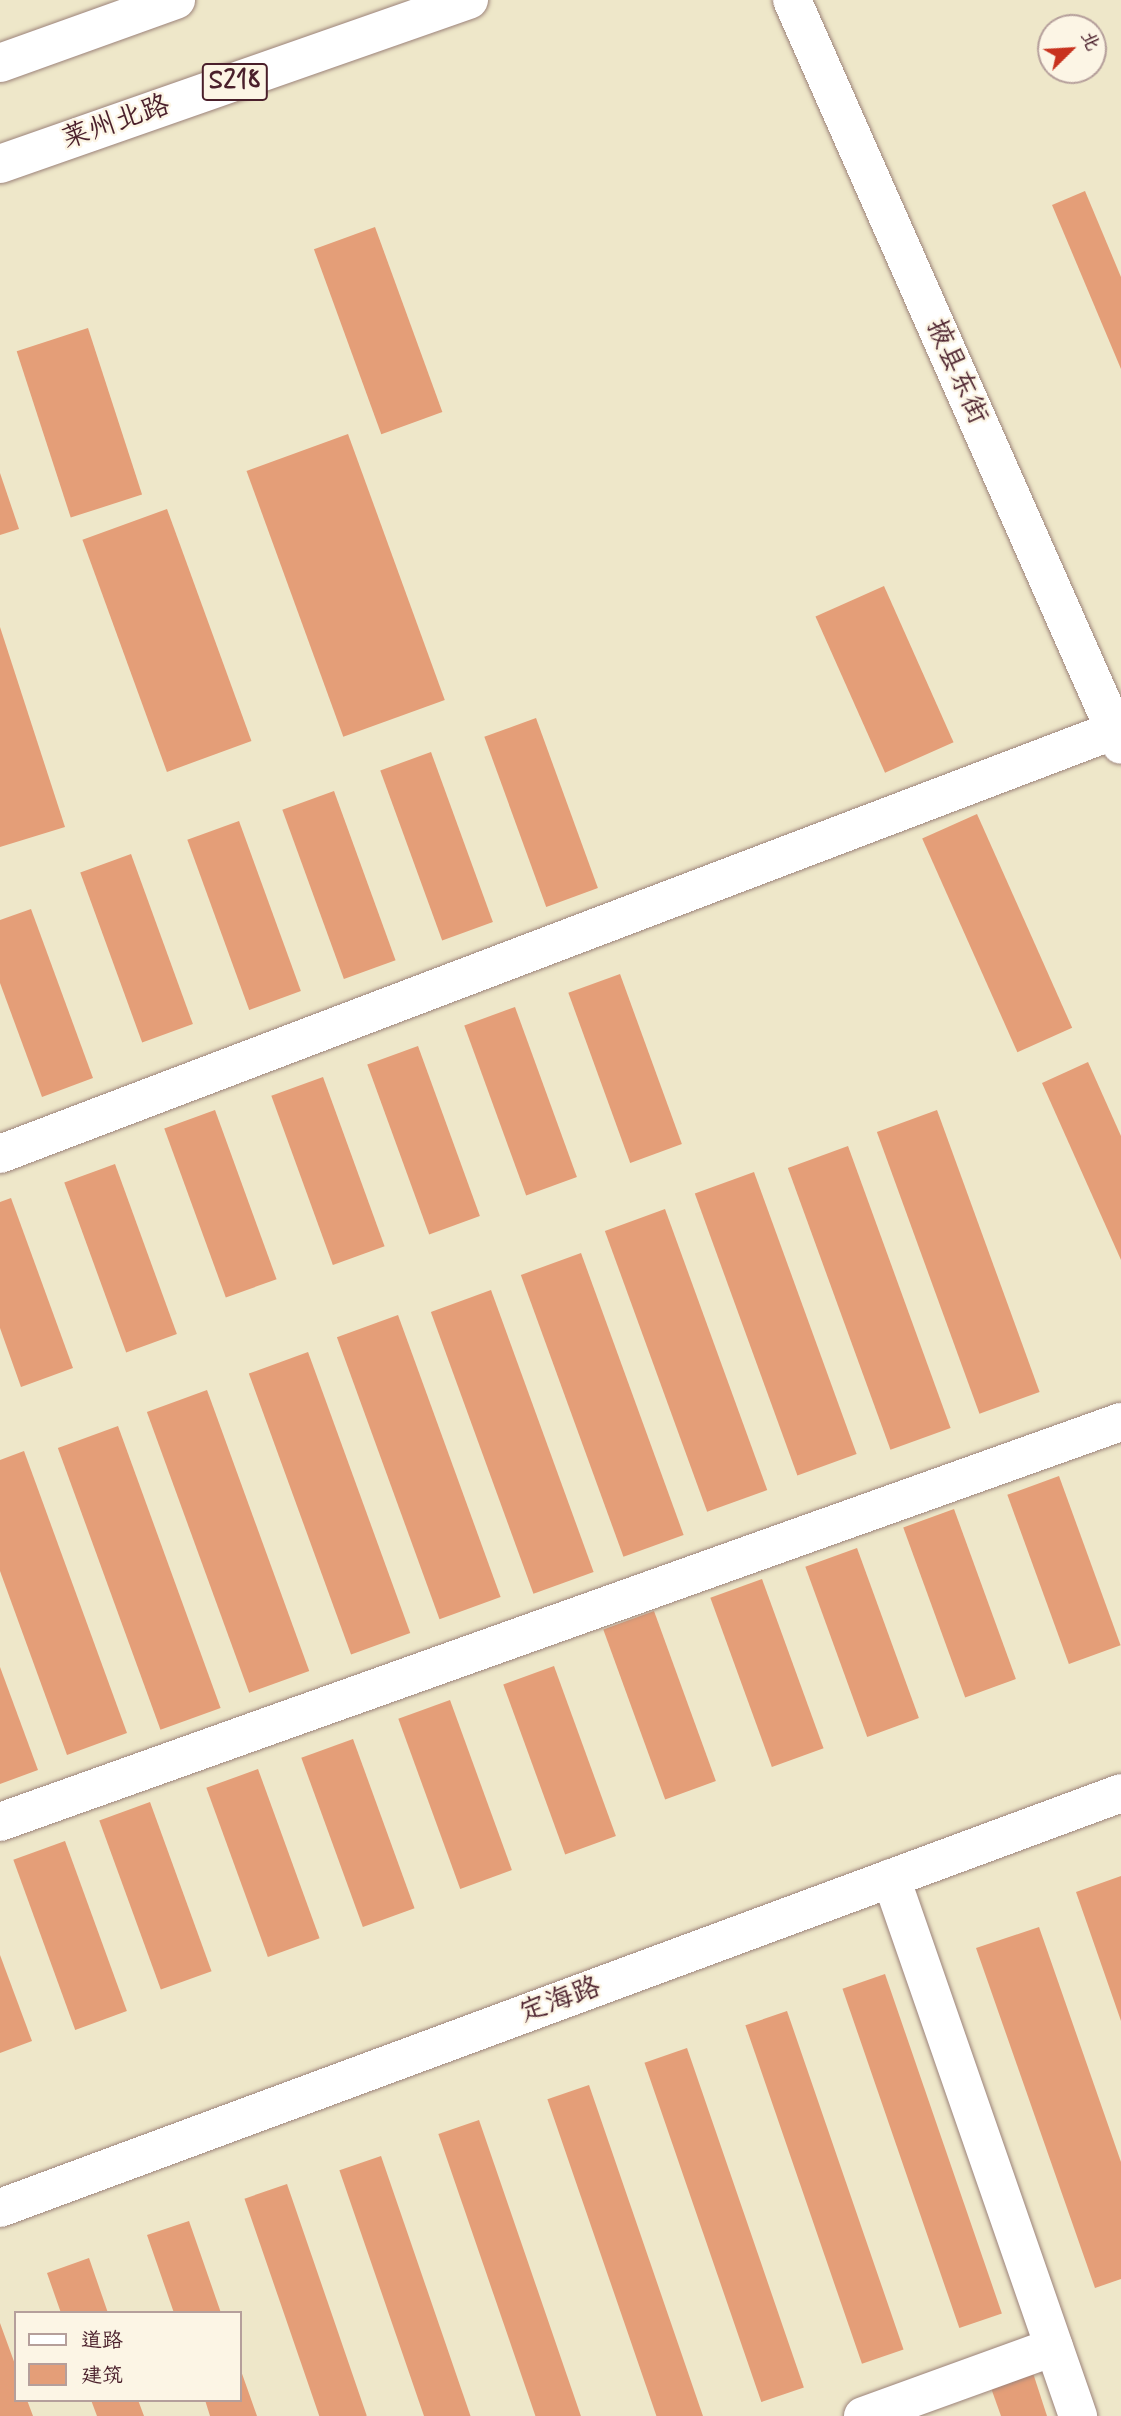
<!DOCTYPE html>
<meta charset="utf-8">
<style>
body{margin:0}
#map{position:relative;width:1121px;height:2416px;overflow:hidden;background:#eee7c9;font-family:Mynerve,"LXGW WenKai TC",sans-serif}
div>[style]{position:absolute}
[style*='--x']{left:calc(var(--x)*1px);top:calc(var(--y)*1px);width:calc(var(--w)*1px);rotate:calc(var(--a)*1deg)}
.building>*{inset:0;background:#e49e78;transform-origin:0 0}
.roads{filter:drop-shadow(0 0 2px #9c837a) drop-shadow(0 0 2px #9c837a)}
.minor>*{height:38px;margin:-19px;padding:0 19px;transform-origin:19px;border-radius:19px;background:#fff}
.tertiary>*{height:38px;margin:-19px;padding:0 19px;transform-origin:19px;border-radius:19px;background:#fff}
.secondary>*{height:38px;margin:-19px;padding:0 19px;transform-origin:19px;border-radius:19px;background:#fff}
.primary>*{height:38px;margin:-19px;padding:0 19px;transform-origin:19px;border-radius:19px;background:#fff}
span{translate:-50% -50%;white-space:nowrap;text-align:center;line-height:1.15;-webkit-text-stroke:5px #fcf5e5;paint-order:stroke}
.shield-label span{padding:2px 5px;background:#fcf5e5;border:2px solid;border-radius:5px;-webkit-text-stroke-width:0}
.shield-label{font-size:26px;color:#4a1f2b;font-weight:700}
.street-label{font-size:28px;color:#4a1f2b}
.legend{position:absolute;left:14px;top:2311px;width:228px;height:91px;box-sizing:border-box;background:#fcf5e5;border:2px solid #b59f9b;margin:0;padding:9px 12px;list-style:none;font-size:21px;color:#4a1f2b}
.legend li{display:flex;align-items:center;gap:14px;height:35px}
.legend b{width:35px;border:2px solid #b59f9b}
.north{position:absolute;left:1037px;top:14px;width:70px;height:70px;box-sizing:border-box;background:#fcf5e5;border:2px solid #b59f9b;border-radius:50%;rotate:66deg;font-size:19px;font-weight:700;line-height:28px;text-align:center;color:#4a1f2b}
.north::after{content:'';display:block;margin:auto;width:24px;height:32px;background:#c8321e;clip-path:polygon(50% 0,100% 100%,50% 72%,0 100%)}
</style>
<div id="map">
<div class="building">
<div style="clip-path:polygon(1085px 191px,1121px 277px,1121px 369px,1052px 205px)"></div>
<div style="left:375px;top:227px;width:197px;height:65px;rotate:70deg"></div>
<div style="left:88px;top:328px;width:175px;height:75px;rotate:72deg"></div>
<div style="left:348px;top:434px;width:283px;height:108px;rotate:70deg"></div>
<div style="clip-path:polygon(0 473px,19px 529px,0 535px)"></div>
<div style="left:167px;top:509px;width:247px;height:90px;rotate:70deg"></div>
<div style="left:884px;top:586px;width:171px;height:75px;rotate:66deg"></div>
<div style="clip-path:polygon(0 627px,65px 827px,0 847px)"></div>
<div style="left:536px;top:718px;width:181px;height:55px;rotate:70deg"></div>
<div style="left:431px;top:752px;width:181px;height:54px;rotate:70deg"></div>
<div style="left:334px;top:791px;width:180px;height:55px;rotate:70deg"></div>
<div style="left:977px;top:814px;width:234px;height:60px;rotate:66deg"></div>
<div style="left:239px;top:821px;width:181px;height:55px;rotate:70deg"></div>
<div style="left:131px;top:854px;width:181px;height:54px;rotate:70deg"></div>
<div style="clip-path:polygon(31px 909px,93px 1078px,42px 1097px,0 983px,0 920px)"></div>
<div style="left:620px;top:974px;width:181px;height:55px;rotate:70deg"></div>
<div style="left:515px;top:1007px;width:181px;height:54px;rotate:70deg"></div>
<div style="left:418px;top:1046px;width:181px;height:54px;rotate:70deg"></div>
<div style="clip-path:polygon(1088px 1062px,1121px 1136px,1121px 1260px,1042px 1083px)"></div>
<div style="left:323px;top:1077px;width:180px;height:55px;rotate:70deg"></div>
<div style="left:215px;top:1110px;width:180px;height:54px;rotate:70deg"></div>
<div style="left:937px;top:1110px;width:300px;height:64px;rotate:70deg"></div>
<div style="left:848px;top:1146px;width:300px;height:64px;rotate:70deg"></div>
<div style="left:115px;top:1164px;width:181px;height:54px;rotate:70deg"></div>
<div style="left:754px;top:1172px;width:300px;height:63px;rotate:70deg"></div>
<div style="clip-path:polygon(11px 1198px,73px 1368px,21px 1387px,0 1328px,0 1202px)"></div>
<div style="left:665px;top:1209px;width:299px;height:64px;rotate:70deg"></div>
<div style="left:581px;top:1253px;width:300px;height:64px;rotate:70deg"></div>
<div style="left:491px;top:1290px;width:300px;height:64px;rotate:70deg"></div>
<div style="left:398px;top:1315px;width:300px;height:65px;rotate:70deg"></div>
<div style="left:308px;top:1352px;width:299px;height:63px;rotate:70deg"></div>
<div style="left:207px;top:1390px;width:299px;height:64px;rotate:70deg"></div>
<div style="left:118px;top:1426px;width:300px;height:64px;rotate:70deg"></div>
<div style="clip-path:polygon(24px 1451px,127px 1733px,67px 1755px,0 1571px,0 1460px)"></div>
<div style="left:1059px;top:1476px;width:180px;height:55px;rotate:70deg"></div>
<div style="left:954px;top:1509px;width:181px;height:54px;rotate:70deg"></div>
<div style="left:857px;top:1548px;width:181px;height:55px;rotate:70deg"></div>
<div style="left:762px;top:1579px;width:180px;height:55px;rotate:70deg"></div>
<div style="left:654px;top:1611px;width:181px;height:54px;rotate:70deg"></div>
<div style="left:554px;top:1666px;width:181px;height:54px;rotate:70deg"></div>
<div style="clip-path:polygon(0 1667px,38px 1770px,0 1784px)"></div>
<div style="left:450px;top:1700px;width:181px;height:55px;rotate:70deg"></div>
<div style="left:353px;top:1739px;width:180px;height:55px;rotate:70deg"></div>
<div style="left:258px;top:1769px;width:180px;height:55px;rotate:70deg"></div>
<div style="left:150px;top:1802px;width:180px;height:54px;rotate:70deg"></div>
<div style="left:65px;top:1841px;width:181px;height:55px;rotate:70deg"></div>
<div style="clip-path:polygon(1121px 1876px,1121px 2021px,1076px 1892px)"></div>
<div style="clip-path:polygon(1039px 1927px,1121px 2162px,1121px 2279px,1095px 2288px,976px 1948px)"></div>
<div style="clip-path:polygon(0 1955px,32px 2041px,0 2053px)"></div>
<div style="left:885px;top:1974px;width:359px;height:45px;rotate:71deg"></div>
<div style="left:787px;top:2011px;width:358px;height:44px;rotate:71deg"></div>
<div style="left:687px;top:2048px;width:359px;height:45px;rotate:71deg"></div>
<div style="left:589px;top:2085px;width:350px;height:44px;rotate:71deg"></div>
<div style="left:479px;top:2120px;width:313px;height:43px;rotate:71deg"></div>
<div style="left:381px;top:2156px;width:275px;height:44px;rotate:71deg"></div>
<div style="left:287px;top:2184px;width:245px;height:45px;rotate:71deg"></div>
<div style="clip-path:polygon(189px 2221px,221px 2313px,174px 2313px,147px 2235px)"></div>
<div style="clip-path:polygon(89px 2258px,108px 2313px,61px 2313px,47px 2273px)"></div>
<div style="clip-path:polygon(0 2323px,16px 2367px,16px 2400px,27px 2400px,33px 2416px,0 2416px)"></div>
<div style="clip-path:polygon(240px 2368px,257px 2416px,210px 2416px,205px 2400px,240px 2400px)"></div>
<div style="clip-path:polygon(1033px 2373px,1047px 2416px,1001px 2416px,991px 2388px)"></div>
<div style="clip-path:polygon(91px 2400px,138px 2400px,144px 2416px,97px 2416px)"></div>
</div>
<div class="roads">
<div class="minor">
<div style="--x:0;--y:1154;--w:1193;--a:-20.82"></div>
<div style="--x:0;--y:1822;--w:1190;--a:-19.64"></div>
<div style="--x:891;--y:1878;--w:570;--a:70.83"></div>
<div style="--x:863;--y:2416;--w:203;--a:-19.9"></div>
</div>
<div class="tertiary">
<div style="--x:0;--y:2208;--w:1195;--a:-20.31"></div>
</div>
<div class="secondary">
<div style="--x:792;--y:0;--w:814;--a:66.17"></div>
</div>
<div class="primary">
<div style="--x:0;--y:63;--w:187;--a:-19.7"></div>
<div style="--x:0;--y:164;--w:497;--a:-19.3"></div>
</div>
</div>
<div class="shield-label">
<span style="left:235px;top:82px">S218</span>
</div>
<div class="street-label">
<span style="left:116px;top:123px;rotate:-19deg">莱州北路</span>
<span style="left:956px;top:372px;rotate:66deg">掖县东街</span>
<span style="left:560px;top:2001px;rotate:-20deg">定海路</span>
</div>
<ul class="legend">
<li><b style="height:9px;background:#fff"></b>道路</li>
<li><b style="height:19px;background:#e49e78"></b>建筑</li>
</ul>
<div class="north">北</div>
</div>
